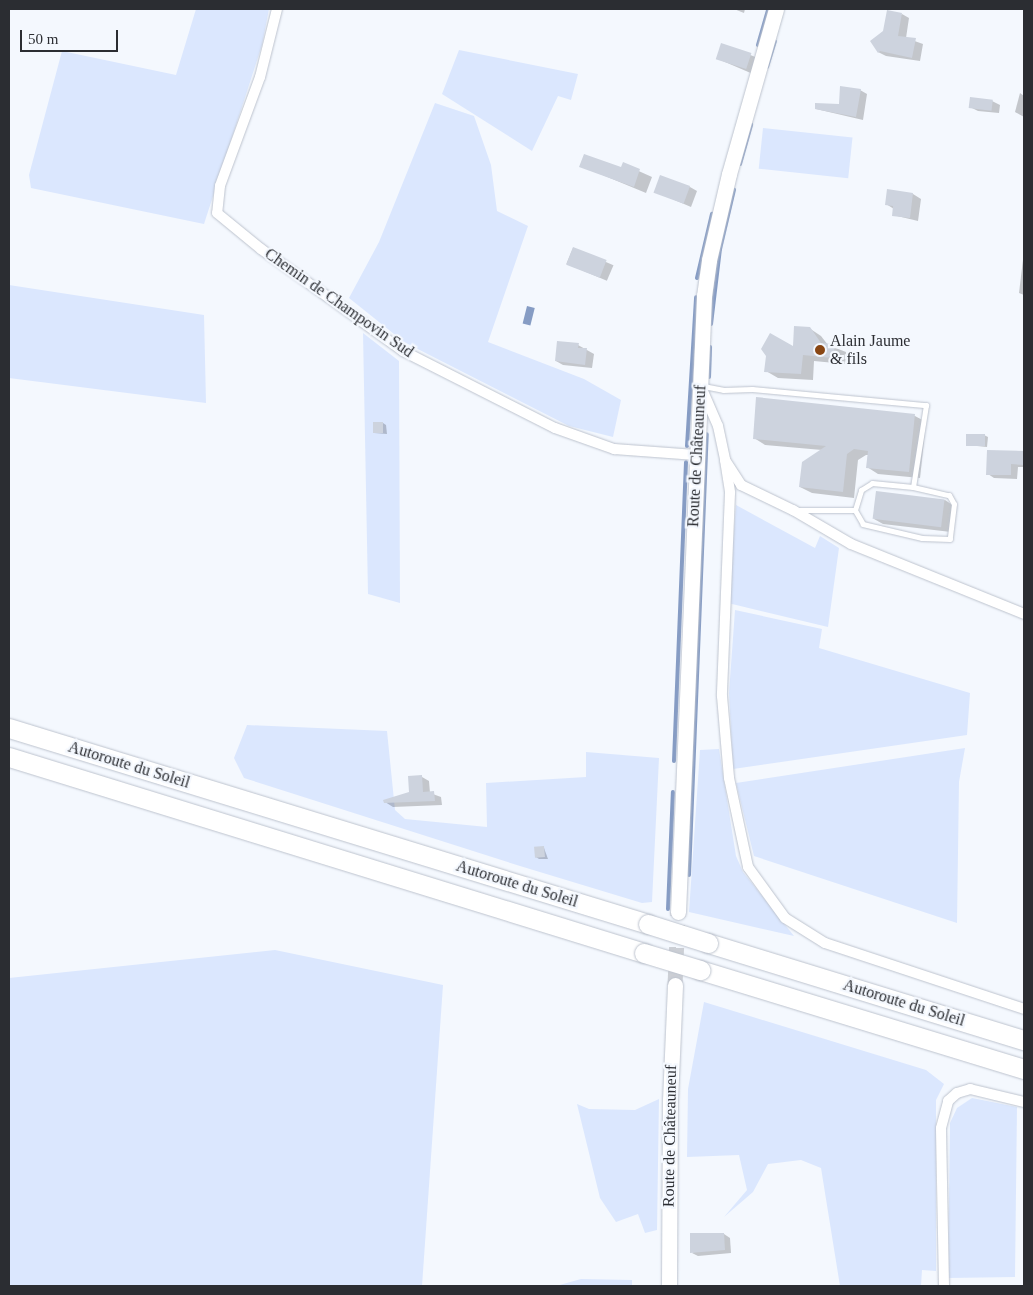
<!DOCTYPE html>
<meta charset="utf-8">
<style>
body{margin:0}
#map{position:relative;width:1033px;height:1295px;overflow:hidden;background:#f4f8fe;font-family:"Times New Roman",serif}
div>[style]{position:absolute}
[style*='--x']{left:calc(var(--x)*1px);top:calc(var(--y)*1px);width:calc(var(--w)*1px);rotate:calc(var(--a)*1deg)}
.green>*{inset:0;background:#dbe7fe;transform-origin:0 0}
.water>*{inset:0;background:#869cc4;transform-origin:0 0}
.shadow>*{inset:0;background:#0003;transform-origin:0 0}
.stream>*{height:4px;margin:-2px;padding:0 2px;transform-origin:2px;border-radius:2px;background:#869cc4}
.building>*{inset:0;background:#cdd3de;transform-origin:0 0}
.secondary-tunnel>*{height:15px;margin-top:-7.5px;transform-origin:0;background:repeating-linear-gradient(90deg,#cccfd5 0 15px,transparent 0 23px)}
.roads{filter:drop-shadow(0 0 1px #bdc3ce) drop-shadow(0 0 1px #bdc3ce)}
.lane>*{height:5px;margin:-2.5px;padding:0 2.5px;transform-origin:2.5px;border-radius:2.5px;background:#fff}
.street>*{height:10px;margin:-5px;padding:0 5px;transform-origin:5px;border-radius:5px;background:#fff}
.secondary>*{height:15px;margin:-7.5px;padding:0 7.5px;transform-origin:7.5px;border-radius:7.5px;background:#fff}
.highway>*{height:19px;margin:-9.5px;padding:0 9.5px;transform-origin:9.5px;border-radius:9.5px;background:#fff}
.bridges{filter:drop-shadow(0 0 1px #bdc3ce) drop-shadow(0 0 1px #bdc3ce)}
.highway-bridge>*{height:19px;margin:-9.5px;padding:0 9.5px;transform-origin:9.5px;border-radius:9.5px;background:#fff}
.dots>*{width:14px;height:14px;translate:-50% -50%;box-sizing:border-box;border:2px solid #f4f8fe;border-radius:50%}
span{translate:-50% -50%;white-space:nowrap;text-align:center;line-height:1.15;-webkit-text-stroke:4.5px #f4f8fe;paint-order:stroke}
.street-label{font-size:16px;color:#2b2d32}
.poi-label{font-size:16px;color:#2b2d32}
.left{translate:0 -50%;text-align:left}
.frame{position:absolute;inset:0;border:10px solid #2b2d32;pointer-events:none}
.scale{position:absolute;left:20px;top:30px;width:98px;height:22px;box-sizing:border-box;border:2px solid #2b2d32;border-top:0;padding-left:6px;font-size:15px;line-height:18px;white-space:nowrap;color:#2b2d32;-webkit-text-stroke:4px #f4f8fe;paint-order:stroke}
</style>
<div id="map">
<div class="green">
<div style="clip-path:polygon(196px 9px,269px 9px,262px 45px,204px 224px,31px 188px,29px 175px,62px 51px,176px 75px)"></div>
<div style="clip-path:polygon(459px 50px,578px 74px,571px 100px,558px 96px,532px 151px,442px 94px)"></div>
<div style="clip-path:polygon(435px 103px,474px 116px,491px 165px,497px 211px,528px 226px,488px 342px,584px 379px,621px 400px,613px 437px,569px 426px,404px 342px,349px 298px,379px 242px)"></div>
<div style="left:763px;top:128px;width:90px;height:41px;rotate:6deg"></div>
<div style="clip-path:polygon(9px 285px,204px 315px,206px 403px,9px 378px)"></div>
<div style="clip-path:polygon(363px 333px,399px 361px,400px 603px,368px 594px)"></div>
<div style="clip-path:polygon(736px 505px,815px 548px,820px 536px,839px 548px,828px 627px,728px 603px)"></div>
<div style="clip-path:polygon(735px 610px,822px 629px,819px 648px,970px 693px,967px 735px,733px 769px,729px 693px)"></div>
<div style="clip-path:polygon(247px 725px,387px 731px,395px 810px,405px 819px,487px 827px,486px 783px,586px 777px,586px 752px,659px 758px,652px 902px,642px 903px,520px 866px,244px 778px,234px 758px)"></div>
<div style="clip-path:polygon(965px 748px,959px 782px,957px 923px,754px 856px,736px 783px)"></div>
<div style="clip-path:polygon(719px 749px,736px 856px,743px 872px,794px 936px,689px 912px,700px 750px)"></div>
<div style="clip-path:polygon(275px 950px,443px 985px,422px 1286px,9px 1286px,9px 978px)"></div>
<div style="clip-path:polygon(704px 1002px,926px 1070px,944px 1084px,936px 1100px,936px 1271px,922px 1270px,921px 1286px,840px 1286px,821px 1168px,801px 1160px,768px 1164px,753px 1192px,724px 1217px,747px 1190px,739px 1155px,687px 1157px,688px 1089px)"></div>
<div style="clip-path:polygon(972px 1098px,1017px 1107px,1015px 1277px,948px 1278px,950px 1123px,957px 1108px)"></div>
<div style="clip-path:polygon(659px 1099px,657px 1230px,645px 1233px,638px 1214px,616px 1222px,600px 1198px,577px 1104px,589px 1109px,635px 1110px)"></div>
<div style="clip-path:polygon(581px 1279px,632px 1280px,632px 1286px,556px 1286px)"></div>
</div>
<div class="water">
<div style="left:527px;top:306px;width:8px;height:18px;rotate:14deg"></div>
</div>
<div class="shadow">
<div style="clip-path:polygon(734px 9px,745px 9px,744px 13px)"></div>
<div style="clip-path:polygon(902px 14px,909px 18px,906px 38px,923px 44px,920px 61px,886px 56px,878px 52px,884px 32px)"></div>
<div style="clip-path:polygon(722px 44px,758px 58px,753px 74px,718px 59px)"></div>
<div style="clip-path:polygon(860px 90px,867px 94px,863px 120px,816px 109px,840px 105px)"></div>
<div style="clip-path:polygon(1020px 93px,1024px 96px,1024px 117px,1015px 112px)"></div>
<div style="clip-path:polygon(992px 101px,1000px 105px,999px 113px,978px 111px,970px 107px)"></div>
<div style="clip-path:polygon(623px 164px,652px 177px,646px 193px,581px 166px,622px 168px)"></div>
<div style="clip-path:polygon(690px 187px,697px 191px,691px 207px,656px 192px)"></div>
<div style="clip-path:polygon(888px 191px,913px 194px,921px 199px,918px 221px,893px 215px,894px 209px,886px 204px)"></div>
<div style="left:573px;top:248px;width:44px;height:17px;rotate:23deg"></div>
<div style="clip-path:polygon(1024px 251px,1024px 295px,1019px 293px)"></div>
<div style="clip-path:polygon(809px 328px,821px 336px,828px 345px,846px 352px,845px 364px,814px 361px,813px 380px,778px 378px,766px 371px,794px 348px)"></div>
<div style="clip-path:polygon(578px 345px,594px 354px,592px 368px,563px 365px,556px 361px)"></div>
<div style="clip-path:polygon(757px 398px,915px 416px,926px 422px,920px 478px,878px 474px,867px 467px,868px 455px,866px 455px,858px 460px,854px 498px,812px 493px,800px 487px,822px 450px,765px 445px,754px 438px)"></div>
<div style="clip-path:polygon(383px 423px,386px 425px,387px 434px,374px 433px)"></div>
<div style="clip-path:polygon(984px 435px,988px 437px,987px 447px,967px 445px)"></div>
<div style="clip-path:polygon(988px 451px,1024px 452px,1024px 467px,1018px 467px,1017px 479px,994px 478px,988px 474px)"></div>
<div style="clip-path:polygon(945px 500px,954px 506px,951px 532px,883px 524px,874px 519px)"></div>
<div style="clip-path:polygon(422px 777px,429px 781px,430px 793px,441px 797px,442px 805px,393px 807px,385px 802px,410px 793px)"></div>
<div style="clip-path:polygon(544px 848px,548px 859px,539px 859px,536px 857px)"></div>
<div style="clip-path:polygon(724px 1234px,730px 1238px,731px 1253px,698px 1256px,692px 1253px)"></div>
</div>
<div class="stream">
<div style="--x:758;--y:45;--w:37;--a:-74"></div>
<div style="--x:767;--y:67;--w:27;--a:-73"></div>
<div style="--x:740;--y:164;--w:41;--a:-74.2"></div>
<div style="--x:697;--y:278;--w:66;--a:-76.8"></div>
<div style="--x:711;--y:324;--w:76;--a:-83.2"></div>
<div style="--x:720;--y:249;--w:61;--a:-76.7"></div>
<div style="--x:709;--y:377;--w:30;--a:-88"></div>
<div style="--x:687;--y:446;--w:149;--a:-86.5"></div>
<div style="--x:674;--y:761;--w:299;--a:-87.7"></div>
<div style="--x:689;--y:875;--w:441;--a:-87.7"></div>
<div style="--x:668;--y:909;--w:117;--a:-87.6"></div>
</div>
<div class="building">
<div style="clip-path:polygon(887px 10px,902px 13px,898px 36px,916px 38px,912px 58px,880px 51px,878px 53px,870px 41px,883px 31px)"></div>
<div style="left:721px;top:43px;width:32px;height:17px;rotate:18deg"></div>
<div style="clip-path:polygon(840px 86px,861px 89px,856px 117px,815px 109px,815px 103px,839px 104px)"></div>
<div style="left:970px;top:97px;width:23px;height:11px;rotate:7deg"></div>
<div style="clip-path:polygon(584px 154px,621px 167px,623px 162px,640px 169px,634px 187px,579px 167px)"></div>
<div style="left:660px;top:175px;width:32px;height:19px;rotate:20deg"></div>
<div style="clip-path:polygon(887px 189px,913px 193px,910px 218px,892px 216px,893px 206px,885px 205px)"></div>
<div style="left:573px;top:247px;width:36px;height:19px;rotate:21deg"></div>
<div style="clip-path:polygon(794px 326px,810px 327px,821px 343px,835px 344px,833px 358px,803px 355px,801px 374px,764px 372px,766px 356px,761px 349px,770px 333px,793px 346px)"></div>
<div style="clip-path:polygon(557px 341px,579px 343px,578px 348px,587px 348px,585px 365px,555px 361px)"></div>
<div style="clip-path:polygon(756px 397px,915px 414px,909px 472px,866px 468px,868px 451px,854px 449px,847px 454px,843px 492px,799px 487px,802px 462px,826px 446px,753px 439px)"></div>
<div style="left:373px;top:422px;width:10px;height:11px"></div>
<div style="left:966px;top:434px;width:19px;height:12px"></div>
<div style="clip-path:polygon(987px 450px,1024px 451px,1024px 465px,1011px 464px,1011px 475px,986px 475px)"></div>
<div style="left:876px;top:491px;width:69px;height:28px;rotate:7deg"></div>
<div style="clip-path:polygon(422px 775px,423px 792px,434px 791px,435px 801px,384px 803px,383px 800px,409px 792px,408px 776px)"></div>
<div style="left:544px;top:846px;width:11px;height:10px;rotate:85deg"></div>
<div style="clip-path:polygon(690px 1233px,724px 1233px,725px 1250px,690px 1253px)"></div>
</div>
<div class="secondary-tunnel">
<div style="--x:675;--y:985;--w:73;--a:-87.6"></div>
</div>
<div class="roads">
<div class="lane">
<div style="--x:703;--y:386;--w:20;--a:11"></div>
<div style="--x:723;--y:390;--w:29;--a:-2"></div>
<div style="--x:752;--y:389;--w:175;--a:5.3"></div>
<div style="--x:926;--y:405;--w:83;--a:99"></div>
<div style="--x:913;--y:487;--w:37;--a:13"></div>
<div style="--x:949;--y:495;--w:10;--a:61"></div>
<div style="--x:954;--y:504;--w:35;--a:97"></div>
<div style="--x:950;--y:539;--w:28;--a:-178"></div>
<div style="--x:922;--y:538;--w:61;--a:-166.7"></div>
<div style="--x:863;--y:524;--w:16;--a:-120"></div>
<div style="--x:855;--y:510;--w:21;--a:-73"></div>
<div style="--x:861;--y:490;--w:13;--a:-32"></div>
<div style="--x:872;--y:483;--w:41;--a:5.6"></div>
<div style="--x:796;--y:510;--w:59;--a:0"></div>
</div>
<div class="street">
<div style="--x:277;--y:9;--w:70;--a:104"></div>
<div style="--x:260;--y:77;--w:116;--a:110.2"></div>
<div style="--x:220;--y:186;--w:27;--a:96"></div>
<div style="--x:217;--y:213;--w:57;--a:39.3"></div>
<div style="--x:261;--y:249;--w:175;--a:35.7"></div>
<div style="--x:403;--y:351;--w:170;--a:26.9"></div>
<div style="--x:555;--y:428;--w:63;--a:19.6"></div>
<div style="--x:614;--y:449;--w:82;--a:4.2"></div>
<div style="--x:702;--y:389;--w:40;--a:66.6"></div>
<div style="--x:718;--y:426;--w:35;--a:78"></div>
<div style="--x:725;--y:460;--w:30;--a:57"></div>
<div style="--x:741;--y:485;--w:58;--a:25.7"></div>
<div style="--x:793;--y:510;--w:67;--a:30.4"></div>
<div style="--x:851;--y:544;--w:187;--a:22"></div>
<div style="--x:725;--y:460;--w:33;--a:81"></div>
<div style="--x:730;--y:493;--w:203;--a:92.3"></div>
<div style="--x:722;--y:696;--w:82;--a:85.1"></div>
<div style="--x:729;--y:778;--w:91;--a:77.9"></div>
<div style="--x:748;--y:867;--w:63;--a:54"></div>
<div style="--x:785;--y:918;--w:47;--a:32"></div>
<div style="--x:825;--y:943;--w:210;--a:18.3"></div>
<div style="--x:944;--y:1286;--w:158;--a:-91.1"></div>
<div style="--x:941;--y:1128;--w:28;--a:-75"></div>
<div style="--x:948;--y:1101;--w:12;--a:-42"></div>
<div style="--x:957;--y:1093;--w:14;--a:-17"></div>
<div style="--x:970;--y:1089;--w:56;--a:13.5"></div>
</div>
<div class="secondary">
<div style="--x:678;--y:912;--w:617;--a:-87.58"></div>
<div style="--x:704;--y:296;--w:36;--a:-82"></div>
<div style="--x:709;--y:260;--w:88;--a:-76.9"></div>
<div style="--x:729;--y:174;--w:172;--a:-74.1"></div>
<div style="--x:669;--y:1286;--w:186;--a:-89.7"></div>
<div style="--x:670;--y:1100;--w:115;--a:-87.5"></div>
</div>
<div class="highway">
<div style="--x:9;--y:728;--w:668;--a:17.05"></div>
<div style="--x:9;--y:757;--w:665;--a:17.15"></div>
<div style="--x:708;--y:943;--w:331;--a:17.1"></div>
<div style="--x:700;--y:970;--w:339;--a:17"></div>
</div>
</div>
<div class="bridges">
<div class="highway-bridge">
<div style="--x:648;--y:924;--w:63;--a:17.6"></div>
<div style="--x:644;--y:953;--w:59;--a:16.9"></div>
</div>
</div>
<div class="dots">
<div style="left:820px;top:350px;background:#894715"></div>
</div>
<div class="street-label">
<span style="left:339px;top:303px;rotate:35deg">Chemin de Champovin Sud</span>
<span style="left:697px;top:456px;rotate:-87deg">Route de Châteauneuf</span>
<span style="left:129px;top:765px;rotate:17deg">Autoroute du Soleil</span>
<span style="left:517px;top:884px;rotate:17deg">Autoroute du Soleil</span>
<span style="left:904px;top:1003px;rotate:17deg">Autoroute du Soleil</span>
<span style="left:670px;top:1136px;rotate:-89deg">Route de Châteauneuf</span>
</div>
<div class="poi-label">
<span class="left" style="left:830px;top:350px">Alain Jaume<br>&amp; fils</span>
</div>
<div class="frame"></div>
<div class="scale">50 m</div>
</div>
